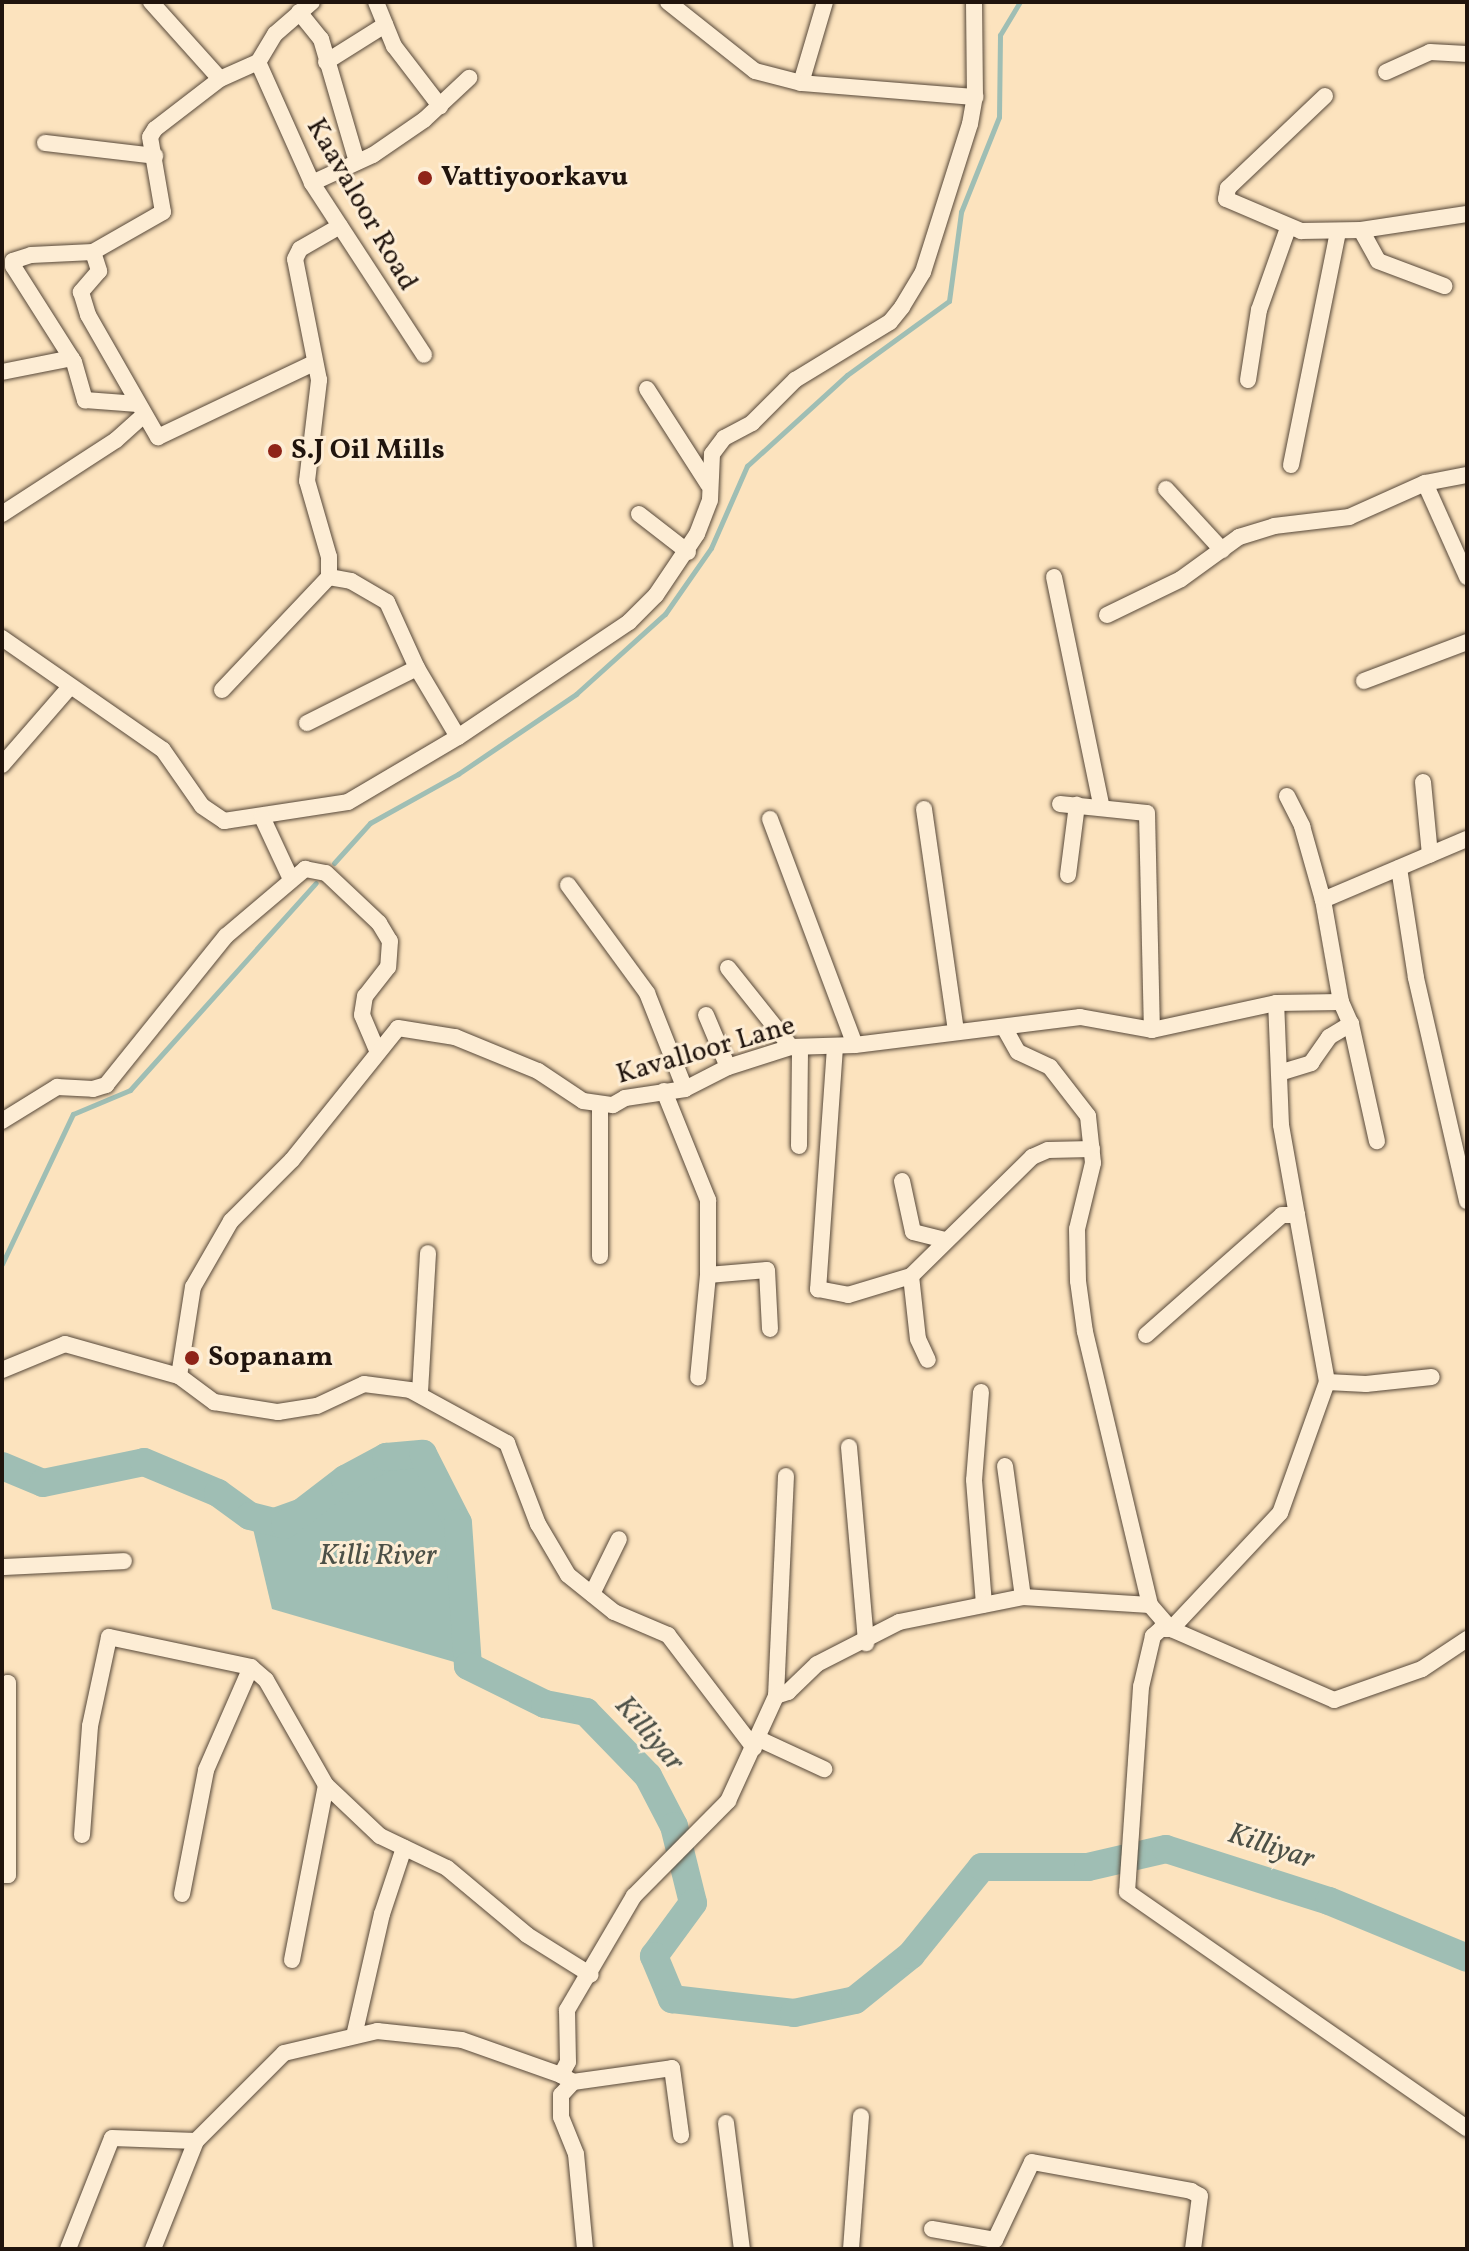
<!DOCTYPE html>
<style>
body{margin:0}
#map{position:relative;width:1469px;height:2251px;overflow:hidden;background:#fce3be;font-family:Vollkorn,serif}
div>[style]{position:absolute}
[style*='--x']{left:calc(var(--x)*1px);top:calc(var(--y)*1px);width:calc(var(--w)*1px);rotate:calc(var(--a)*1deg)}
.water>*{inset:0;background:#9fbeb4}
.stream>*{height:5px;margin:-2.5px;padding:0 2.5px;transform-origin:2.5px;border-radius:2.5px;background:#9fbeb4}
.river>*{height:28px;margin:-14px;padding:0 14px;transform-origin:14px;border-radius:14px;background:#9fbeb4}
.roads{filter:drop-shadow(0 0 2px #574839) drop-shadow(0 0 2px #574839)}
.minor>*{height:16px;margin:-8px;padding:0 8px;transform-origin:8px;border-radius:8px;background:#fdedd5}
.dots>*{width:22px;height:22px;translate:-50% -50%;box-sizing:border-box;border:4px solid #fdedd5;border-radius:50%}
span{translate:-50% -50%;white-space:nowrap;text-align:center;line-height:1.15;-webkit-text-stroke:6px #fdedd5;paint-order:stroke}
.poi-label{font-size:28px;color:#20140d;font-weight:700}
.left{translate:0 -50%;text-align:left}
.street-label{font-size:28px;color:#20140d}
.water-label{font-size:30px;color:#4c5047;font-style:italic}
.frame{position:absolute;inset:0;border:4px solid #20140d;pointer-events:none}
</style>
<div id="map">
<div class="water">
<div style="clip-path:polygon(423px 1454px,458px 1523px,468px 1666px,272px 1609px,250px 1516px)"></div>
</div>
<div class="stream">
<div style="--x:334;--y:863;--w:54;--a:-48"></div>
<div style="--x:370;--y:823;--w:101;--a:-29.1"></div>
<div style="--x:458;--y:774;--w:143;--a:-34.1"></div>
<div style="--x:576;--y:694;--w:120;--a:-42"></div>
<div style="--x:665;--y:614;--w:80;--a:-55.1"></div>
<div style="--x:711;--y:548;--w:90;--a:-66.3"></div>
<div style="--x:747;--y:466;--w:135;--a:-42.3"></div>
<div style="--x:847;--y:375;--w:126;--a:-36"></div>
<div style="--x:949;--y:301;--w:90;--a:-82.3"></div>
<div style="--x:961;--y:212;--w:102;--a:-68.2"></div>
<div style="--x:999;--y:117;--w:82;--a:-89.3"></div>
<div style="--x:1000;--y:35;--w:39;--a:-59"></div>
<div style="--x:2;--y:1264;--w:166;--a:-64.7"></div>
<div style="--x:73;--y:1114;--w:62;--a:-22.8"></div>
<div style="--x:130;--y:1090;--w:278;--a:-48.1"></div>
</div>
<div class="river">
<div style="--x:2;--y:1466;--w:44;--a:22.5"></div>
<div style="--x:43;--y:1483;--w:103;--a:-11.7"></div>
<div style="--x:144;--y:1462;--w:80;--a:22.7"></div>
<div style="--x:218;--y:1493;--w:39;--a:36"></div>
<div style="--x:250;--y:1516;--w:36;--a:14"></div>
<div style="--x:285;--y:1525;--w:76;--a:-37.5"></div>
<div style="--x:345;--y:1479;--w:47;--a:-28.2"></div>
<div style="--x:386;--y:1457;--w:37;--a:-5"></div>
<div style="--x:423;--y:1454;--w:77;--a:63.1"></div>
<div style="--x:458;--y:1523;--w:143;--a:86"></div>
<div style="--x:468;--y:1666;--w:86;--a:26.3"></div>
<div style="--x:545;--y:1704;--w:42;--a:11"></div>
<div style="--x:586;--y:1712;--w:89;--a:45.9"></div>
<div style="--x:648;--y:1776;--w:56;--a:62.5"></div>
<div style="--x:674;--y:1826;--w:79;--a:76.1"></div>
<div style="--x:693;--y:1903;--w:66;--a:126.3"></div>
<div style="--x:654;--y:1956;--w:47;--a:67.3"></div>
<div style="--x:672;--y:1999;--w:123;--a:6.5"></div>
<div style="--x:794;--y:2013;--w:62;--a:-12"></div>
<div style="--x:855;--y:2000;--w:72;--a:-38.8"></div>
<div style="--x:911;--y:1955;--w:113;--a:-51.1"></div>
<div style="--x:982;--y:1867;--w:106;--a:0"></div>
<div style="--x:1088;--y:1867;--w:80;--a:-13"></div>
<div style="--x:1166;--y:1849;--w:171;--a:17.7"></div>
<div style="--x:1329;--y:1901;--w:149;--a:22.4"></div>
</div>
<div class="roads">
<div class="minor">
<div style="--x:151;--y:2;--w:103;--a:48.1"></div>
<div style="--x:312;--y:2;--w:49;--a:139.1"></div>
<div style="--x:275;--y:34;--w:33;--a:121"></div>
<div style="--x:258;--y:62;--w:133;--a:65.9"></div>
<div style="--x:312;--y:183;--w:205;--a:56.9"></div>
<div style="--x:376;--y:2;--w:48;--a:67.8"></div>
<div style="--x:394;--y:46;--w:76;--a:52.5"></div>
<div style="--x:668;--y:2;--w:111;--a:38.4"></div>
<div style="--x:755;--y:71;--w:48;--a:14.6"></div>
<div style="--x:825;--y:2;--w:84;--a:106.5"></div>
<div style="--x:801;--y:83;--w:175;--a:4.6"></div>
<div style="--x:299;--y:12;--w:35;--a:51"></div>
<div style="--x:321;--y:39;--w:128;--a:73.7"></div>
<div style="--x:258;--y:62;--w:42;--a:155.9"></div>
<div style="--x:220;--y:79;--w:82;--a:142.4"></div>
<div style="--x:155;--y:129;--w:9;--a:122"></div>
<div style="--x:150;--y:137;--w:76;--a:80.2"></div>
<div style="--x:163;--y:212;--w:81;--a:150.3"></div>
<div style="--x:93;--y:252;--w:20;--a:72"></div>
<div style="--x:99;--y:271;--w:28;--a:131"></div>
<div style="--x:81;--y:292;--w:24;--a:73"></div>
<div style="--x:88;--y:315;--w:141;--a:60.2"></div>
<div style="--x:158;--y:437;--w:173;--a:-25.4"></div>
<div style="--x:326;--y:62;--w:70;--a:-32.1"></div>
<div style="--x:1386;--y:72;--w:48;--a:-24.4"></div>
<div style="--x:1430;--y:52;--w:37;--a:3"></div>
<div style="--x:1325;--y:96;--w:134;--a:136.5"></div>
<div style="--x:1228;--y:188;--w:11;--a:100"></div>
<div style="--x:1226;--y:199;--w:82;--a:23.1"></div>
<div style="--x:1301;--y:231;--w:60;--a:-1"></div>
<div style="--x:1361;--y:230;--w:107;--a:-8.6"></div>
<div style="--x:45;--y:143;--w:111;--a:6.7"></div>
<div style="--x:312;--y:183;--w:67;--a:-24.7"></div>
<div style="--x:373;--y:155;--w:62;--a:-34.5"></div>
<div style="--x:424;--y:120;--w:62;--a:-43"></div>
<div style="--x:1361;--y:230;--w:35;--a:61"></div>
<div style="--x:1378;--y:261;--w:71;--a:20.7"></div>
<div style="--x:93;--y:252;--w:62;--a:177.2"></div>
<div style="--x:31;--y:255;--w:19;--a:162"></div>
<div style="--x:13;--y:261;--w:5;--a:90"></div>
<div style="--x:13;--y:266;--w:114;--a:57.6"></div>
<div style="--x:74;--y:362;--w:40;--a:74"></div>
<div style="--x:85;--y:400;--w:53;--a:4.3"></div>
<div style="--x:2;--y:372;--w:71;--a:-11.3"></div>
<div style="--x:1248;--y:380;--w:71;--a:-81.1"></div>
<div style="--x:1259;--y:310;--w:87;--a:-70.5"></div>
<div style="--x:647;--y:389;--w:113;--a:57.3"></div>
<div style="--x:1291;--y:465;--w:238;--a:-78.6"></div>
<div style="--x:1425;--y:483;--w:103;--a:65.9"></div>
<div style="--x:1166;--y:489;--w:83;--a:47.4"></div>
<div style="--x:2;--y:514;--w:136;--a:-33"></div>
<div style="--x:116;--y:440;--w:38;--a:-42"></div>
<div style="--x:639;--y:514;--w:62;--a:37.8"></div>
<div style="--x:329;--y:577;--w:22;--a:10"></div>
<div style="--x:351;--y:581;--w:42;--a:30.3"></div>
<div style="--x:387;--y:602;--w:72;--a:65.6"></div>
<div style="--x:417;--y:668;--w:80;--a:59.3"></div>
<div style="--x:1054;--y:577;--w:236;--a:78.3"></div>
<div style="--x:1107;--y:615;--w:82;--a:-25.9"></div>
<div style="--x:1181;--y:579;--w:72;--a:-35.9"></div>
<div style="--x:1239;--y:537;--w:37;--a:-17"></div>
<div style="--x:1274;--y:526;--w:76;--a:-6.8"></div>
<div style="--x:1349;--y:517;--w:83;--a:-24.1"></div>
<div style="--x:1425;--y:483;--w:43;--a:-10.8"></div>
<div style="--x:2;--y:638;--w:196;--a:34.8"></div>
<div style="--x:163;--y:750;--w:68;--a:55.1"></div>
<div style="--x:202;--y:806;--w:27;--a:34"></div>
<div style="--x:224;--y:821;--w:125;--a:-8.7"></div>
<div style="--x:348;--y:802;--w:128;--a:-30.6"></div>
<div style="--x:458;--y:737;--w:206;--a:-33.9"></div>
<div style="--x:629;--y:622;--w:38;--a:-45"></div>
<div style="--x:656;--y:595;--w:73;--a:-56.1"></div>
<div style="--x:697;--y:534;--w:36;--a:-69"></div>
<div style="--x:710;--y:500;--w:46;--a:-87.5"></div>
<div style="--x:712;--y:454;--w:20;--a:-53"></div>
<div style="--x:724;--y:438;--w:32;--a:-28"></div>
<div style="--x:752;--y:423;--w:61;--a:-45"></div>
<div style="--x:795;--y:380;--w:111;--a:-31.4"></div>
<div style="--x:890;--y:322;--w:19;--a:-51"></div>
<div style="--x:902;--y:307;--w:41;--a:-59"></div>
<div style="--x:923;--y:272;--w:155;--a:-72.4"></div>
<div style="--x:970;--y:124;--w:27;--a:-80"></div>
<div style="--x:975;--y:97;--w:95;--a:-90.6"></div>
<div style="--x:1364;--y:681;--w:110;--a:-20.7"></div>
<div style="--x:222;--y:690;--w:156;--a:-46.6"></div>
<div style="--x:329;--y:577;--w:20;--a:-90"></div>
<div style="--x:329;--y:557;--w:79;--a:-106.1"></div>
<div style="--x:307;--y:481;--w:102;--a:-83.2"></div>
<div style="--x:319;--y:380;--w:123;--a:-101.2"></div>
<div style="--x:295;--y:259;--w:11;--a:-63"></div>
<div style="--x:300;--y:249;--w:46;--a:-29.9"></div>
<div style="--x:307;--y:723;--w:123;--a:-26.6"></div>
<div style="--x:2;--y:765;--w:102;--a:-49"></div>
<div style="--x:1423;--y:782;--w:73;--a:84.5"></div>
<div style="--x:1287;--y:796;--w:34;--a:63"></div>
<div style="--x:1302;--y:826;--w:77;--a:74.2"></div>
<div style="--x:1060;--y:804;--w:87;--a:5.9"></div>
<div style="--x:1147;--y:813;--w:217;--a:88.7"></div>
<div style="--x:924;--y:809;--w:225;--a:81.8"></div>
<div style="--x:262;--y:817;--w:66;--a:65"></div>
<div style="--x:770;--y:819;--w:241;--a:69.4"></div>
<div style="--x:1399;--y:868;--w:111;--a:81.2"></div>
<div style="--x:1416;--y:978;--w:229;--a:77.1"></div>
<div style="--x:1068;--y:875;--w:71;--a:-82.7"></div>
<div style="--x:568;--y:885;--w:134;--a:53.8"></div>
<div style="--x:647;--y:993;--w:103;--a:68.4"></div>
<div style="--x:728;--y:968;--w:101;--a:51.4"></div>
<div style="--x:1341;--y:1002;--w:24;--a:66"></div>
<div style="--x:1351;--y:1024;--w:120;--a:77.5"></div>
<div style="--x:706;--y:1015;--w:56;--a:67.1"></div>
<div style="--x:1005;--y:1029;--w:26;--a:61"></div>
<div style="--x:1018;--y:1052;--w:35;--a:25"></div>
<div style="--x:1050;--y:1067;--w:62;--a:52.2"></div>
<div style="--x:1088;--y:1116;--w:47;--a:83.9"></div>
<div style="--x:1093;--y:1163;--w:68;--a:103.6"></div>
<div style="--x:1077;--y:1229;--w:52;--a:88.9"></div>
<div style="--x:1078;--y:1281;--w:51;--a:82.2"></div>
<div style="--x:1085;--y:1332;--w:281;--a:76.6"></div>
<div style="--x:835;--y:1047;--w:243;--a:94"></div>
<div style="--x:818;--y:1289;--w:31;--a:11"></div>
<div style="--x:848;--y:1295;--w:66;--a:-16.8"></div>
<div style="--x:911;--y:1276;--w:170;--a:-44.5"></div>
<div style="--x:1032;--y:1157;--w:17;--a:-24"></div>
<div style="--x:1048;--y:1150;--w:44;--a:-1.3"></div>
<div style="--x:1279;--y:1073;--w:34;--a:-17"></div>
<div style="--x:1311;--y:1063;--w:32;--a:-55"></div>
<div style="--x:1329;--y:1037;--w:26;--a:-31"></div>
<div style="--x:664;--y:1091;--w:118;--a:68"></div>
<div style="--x:708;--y:1200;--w:75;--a:90"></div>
<div style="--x:708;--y:1275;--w:103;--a:95.5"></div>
<div style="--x:2;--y:1121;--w:65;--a:-31.7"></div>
<div style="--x:57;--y:1087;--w:36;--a:3"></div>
<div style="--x:93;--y:1089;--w:14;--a:-17"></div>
<div style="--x:106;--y:1085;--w:191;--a:-51.2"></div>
<div style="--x:226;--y:936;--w:104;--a:-40.3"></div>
<div style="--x:305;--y:869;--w:21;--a:11"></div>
<div style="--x:326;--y:873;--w:73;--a:43.3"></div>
<div style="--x:379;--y:923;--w:21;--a:59"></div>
<div style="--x:390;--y:941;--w:26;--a:94"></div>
<div style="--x:388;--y:967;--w:37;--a:128"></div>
<div style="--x:365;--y:996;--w:19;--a:99"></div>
<div style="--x:362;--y:1015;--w:38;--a:67"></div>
<div style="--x:799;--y:1146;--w:99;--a:-89.4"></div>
<div style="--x:902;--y:1181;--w:52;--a:77.8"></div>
<div style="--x:913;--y:1232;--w:32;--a:14"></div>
<div style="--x:1297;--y:1215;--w:170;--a:79.8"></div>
<div style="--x:1327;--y:1382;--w:139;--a:109.7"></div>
<div style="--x:1280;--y:1513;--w:159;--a:133.2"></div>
<div style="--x:1171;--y:1629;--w:10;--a:180"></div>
<div style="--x:1161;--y:1629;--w:11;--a:139"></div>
<div style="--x:1153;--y:1636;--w:52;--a:103.2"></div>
<div style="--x:1141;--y:1687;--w:205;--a:93.9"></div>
<div style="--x:1127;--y:1892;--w:414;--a:34.8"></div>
<div style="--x:600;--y:1256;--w:150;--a:-90"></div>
<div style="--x:708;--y:1275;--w:59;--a:-4.8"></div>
<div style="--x:767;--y:1270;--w:59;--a:87.1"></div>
<div style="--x:911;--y:1276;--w:63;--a:83.7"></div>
<div style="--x:918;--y:1339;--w:23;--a:65"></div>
<div style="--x:1146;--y:1335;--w:181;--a:-41.4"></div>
<div style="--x:1282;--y:1215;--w:15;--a:0"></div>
<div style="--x:1297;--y:1215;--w:91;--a:-100.1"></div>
<div style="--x:1281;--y:1125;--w:122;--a:-92.3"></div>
<div style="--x:2;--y:1370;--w:68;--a:-22.4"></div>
<div style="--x:65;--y:1344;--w:118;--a:15.7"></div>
<div style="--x:179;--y:1376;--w:90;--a:-81.1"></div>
<div style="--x:193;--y:1287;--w:76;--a:-60.1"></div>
<div style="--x:231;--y:1221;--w:86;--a:-45"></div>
<div style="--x:292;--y:1160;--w:169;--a:-51.2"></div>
<div style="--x:398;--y:1028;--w:58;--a:9"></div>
<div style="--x:455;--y:1037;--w:90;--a:22.3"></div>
<div style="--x:538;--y:1071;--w:54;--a:33.7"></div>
<div style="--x:583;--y:1101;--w:30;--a:8"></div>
<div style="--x:613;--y:1105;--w:14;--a:-30"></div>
<div style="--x:625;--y:1098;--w:61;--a:-8.5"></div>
<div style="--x:685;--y:1089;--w:48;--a:-27.1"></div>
<div style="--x:728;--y:1067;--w:66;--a:-17.6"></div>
<div style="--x:791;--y:1047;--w:64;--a:-1.8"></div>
<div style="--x:855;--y:1045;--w:227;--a:-7.1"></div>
<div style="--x:1080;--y:1017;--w:73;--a:10.2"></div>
<div style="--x:1152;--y:1030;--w:127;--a:-12.3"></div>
<div style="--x:1276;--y:1003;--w:65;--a:-0.9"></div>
<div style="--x:1341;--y:1002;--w:104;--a:-100"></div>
<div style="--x:1323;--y:900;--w:156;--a:-23"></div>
<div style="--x:179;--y:1376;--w:44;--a:36.6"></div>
<div style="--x:214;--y:1402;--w:65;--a:8.9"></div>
<div style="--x:278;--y:1412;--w:39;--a:-9"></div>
<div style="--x:317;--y:1406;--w:52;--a:-25.1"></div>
<div style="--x:364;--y:1384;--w:46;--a:7.4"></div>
<div style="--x:410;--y:1390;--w:111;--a:28.7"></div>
<div style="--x:507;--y:1443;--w:87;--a:69.1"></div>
<div style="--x:538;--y:1524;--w:59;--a:59.5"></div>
<div style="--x:568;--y:1575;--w:59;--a:38.8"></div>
<div style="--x:614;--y:1612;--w:59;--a:23.1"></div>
<div style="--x:668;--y:1635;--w:142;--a:52.7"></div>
<div style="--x:1327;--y:1382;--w:39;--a:3"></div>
<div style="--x:1366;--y:1384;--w:66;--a:-6.1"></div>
<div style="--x:420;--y:1392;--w:139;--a:-86.7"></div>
<div style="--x:981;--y:1392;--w:88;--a:94.5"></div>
<div style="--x:974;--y:1480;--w:125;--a:85.4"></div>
<div style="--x:849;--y:1447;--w:197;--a:85"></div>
<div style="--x:1005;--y:1466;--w:132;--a:82.2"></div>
<div style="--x:2;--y:1567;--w:122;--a:-2.8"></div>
<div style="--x:592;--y:1594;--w:61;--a:-63.9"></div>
<div style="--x:2;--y:1687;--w:7;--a:-34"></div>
<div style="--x:8;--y:1683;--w:192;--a:90"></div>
<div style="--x:8;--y:1875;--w:6;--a:180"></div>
<div style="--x:776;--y:1696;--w:220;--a:-87.4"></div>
<div style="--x:759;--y:1739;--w:72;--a:24.8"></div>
<div style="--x:82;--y:1835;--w:109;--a:-85.8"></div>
<div style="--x:90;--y:1726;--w:91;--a:-77.9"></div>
<div style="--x:109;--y:1637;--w:145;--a:11.9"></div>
<div style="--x:182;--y:1894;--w:126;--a:-79"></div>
<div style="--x:206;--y:1770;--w:112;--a:-66.4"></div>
<div style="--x:251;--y:1667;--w:20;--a:41"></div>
<div style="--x:266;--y:1680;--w:121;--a:60.3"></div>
<div style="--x:292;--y:1960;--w:178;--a:-79"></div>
<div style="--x:326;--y:1785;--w:74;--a:43.4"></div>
<div style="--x:380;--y:1836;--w:74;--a:25.5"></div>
<div style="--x:447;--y:1868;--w:104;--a:39.9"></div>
<div style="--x:527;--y:1935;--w:75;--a:32"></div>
<div style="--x:354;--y:2036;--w:125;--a:-77.1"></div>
<div style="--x:382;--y:1914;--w:70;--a:-71.6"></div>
<div style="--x:573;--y:2082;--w:100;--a:-8"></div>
<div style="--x:672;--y:2068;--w:68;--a:82.3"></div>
<div style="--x:726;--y:2123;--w:127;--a:82.8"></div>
<div style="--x:932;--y:2229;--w:64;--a:9.9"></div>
<div style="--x:995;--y:2240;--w:86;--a:-64.6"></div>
<div style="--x:1032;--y:2162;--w:162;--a:10.3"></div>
<div style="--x:1191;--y:2191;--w:10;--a:29"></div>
<div style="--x:1200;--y:2196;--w:53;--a:97.5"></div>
<div style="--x:68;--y:2249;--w:119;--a:-68.4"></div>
<div style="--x:112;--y:2138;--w:84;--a:2"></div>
<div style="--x:153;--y:2249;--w:116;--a:-68.3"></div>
<div style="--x:196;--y:2141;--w:124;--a:-45"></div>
<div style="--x:284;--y:2053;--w:96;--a:-13.3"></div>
<div style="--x:377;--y:2031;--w:85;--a:6"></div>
<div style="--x:462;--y:2040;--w:105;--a:19.5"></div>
<div style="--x:585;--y:2249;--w:95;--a:-95.4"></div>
<div style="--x:576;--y:2154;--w:40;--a:-112"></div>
<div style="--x:561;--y:2117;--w:22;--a:-90"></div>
<div style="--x:561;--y:2095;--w:18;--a:-47"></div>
<div style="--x:573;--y:2082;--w:14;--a:-150"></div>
<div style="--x:561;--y:2075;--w:15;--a:-62"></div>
<div style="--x:568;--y:2062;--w:52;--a:-91.1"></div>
<div style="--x:567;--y:2010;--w:132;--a:-59.6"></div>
<div style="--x:634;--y:1896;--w:134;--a:-45.3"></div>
<div style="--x:728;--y:1801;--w:115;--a:-65.4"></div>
<div style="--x:776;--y:1696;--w:13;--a:-18"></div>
<div style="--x:788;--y:1692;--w:40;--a:-44"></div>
<div style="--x:817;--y:1664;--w:92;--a:-27.1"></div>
<div style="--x:899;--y:1622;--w:126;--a:-11.4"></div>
<div style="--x:1023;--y:1597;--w:127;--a:3.6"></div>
<div style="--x:1150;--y:1605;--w:32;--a:49"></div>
<div style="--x:1171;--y:1629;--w:178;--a:23.5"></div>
<div style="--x:1334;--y:1700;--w:93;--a:-19.4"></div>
<div style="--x:1422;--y:1669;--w:54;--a:-33.7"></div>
<div style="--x:851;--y:2249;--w:133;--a:-85.7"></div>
</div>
</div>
<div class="dots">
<div style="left:425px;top:178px;background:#8f2418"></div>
<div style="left:275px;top:451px;background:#8f2418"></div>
<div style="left:192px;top:1358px;background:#8f2418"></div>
</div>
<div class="poi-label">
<span class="left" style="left:441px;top:178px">Vattiyoorkavu</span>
<span class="left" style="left:291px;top:451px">S.J Oil Mills</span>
<span class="left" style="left:208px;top:1358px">Sopanam</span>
</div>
<div class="street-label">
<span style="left:361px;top:205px;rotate:60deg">Kaavaloor Road</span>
<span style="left:706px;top:1051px;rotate:-16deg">Kavalloor Lane</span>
</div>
<div class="water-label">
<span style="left:378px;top:1556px">Killi River</span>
<span style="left:649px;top:1734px;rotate:49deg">Killiyar</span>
<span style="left:1271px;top:1847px;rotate:18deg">Killiyar</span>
</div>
<div class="frame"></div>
</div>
